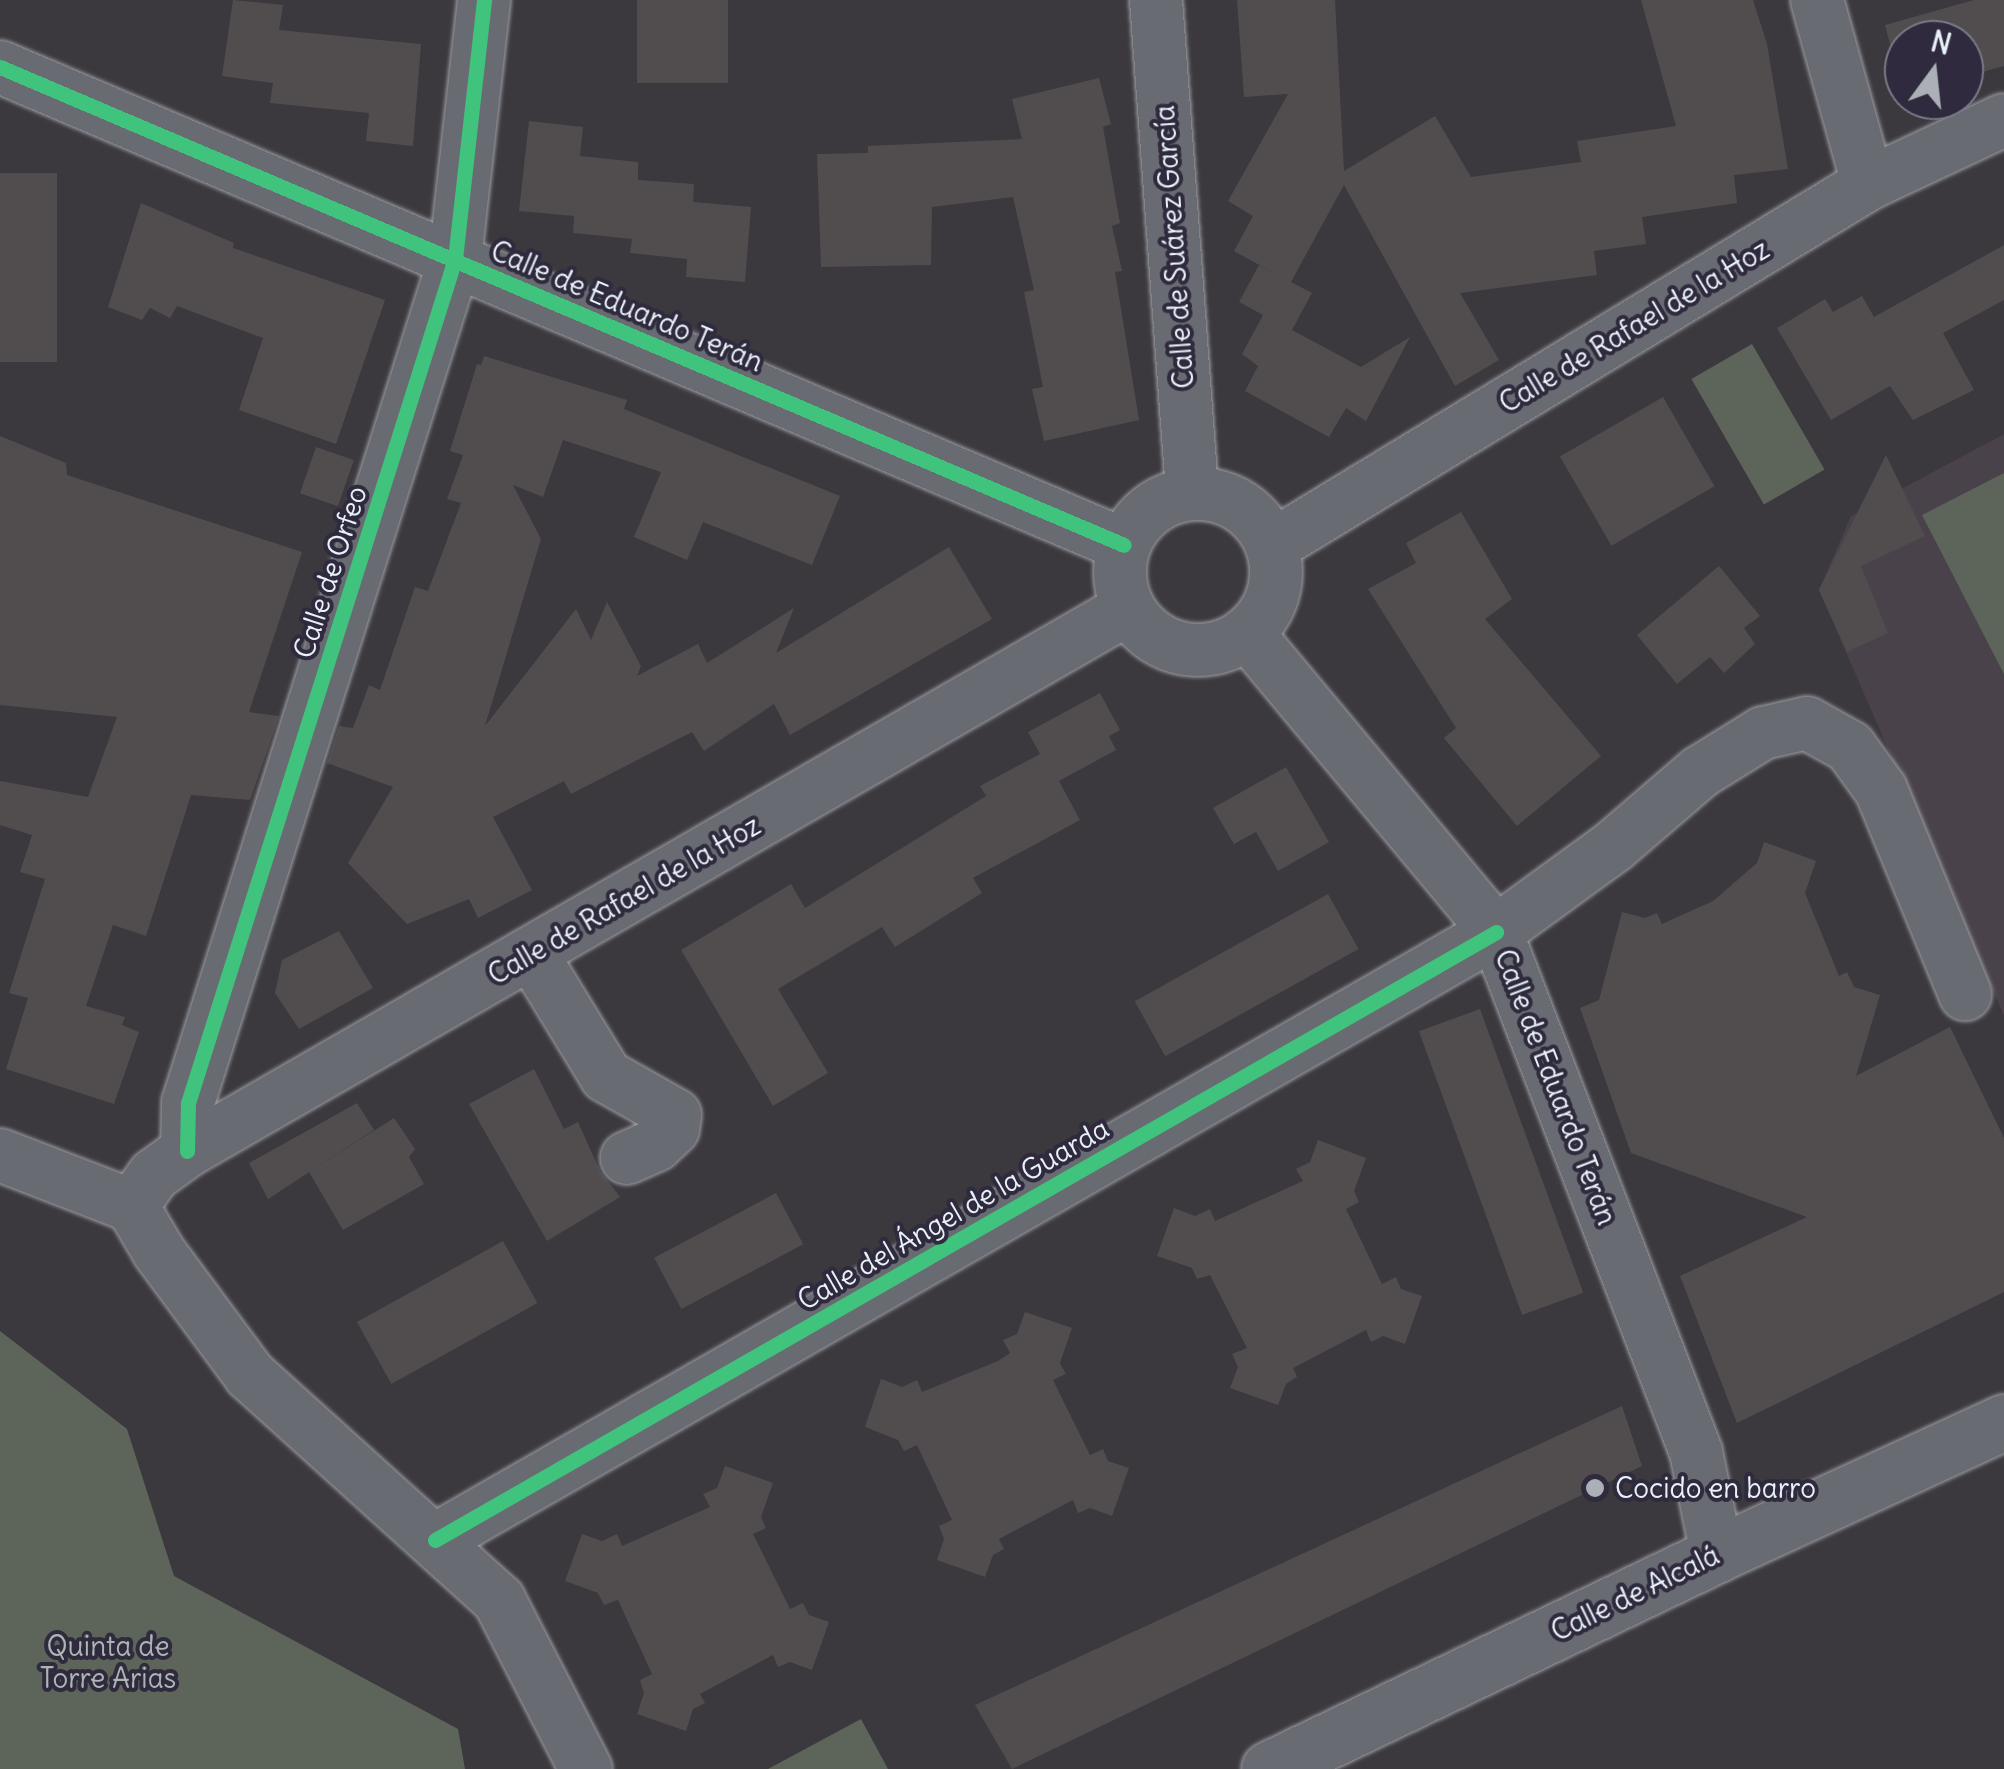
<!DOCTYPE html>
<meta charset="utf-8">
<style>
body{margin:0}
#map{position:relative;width:2004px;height:1769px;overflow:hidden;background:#3b383e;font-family:Delius,sans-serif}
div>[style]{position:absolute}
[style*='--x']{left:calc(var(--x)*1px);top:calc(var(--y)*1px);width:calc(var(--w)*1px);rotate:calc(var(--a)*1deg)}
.built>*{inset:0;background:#4a424b}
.green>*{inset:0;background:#5d655b;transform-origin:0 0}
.building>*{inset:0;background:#514d4f;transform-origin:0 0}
.roads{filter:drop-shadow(0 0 2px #9d9da2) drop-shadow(0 0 2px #9d9da2)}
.minor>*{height:52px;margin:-26px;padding:0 26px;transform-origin:26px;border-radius:26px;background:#696b72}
.minor>.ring{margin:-26px;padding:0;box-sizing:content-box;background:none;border:52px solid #696b72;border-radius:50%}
.major>*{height:55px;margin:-27.5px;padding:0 27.5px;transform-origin:27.5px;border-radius:27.5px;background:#696b72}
.cycleway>*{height:15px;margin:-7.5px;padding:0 7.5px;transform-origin:7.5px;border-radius:7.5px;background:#40c37c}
.dots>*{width:28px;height:28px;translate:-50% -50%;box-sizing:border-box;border:5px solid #2f2a3d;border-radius:50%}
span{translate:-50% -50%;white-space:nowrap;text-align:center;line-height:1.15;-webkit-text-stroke:8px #2f2a3d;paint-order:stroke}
.street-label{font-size:28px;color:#e8f1f8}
.poi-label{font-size:28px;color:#e8f1f8}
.left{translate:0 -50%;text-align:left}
.park-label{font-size:28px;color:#acb5b4}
.north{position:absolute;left:1884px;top:20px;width:100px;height:100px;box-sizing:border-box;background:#2f2a3d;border:2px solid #797a88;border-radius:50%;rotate:15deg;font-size:28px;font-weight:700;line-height:40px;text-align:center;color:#e8f1f8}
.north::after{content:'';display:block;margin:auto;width:35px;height:45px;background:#abb0b7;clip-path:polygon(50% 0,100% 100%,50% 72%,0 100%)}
</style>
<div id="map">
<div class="built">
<div style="clip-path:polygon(2004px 434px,2004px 1016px,1819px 590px,1851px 516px)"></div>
</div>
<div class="green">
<div style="left:1752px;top:344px;width:145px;height:70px;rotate:60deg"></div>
<div style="clip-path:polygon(2004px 473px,2004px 674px,1922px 515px)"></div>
<div style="clip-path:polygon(0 1331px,127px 1429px,174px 1576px,458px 1729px,465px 1769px,0 1769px)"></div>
<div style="clip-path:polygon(861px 1719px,888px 1769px,768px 1769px)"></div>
</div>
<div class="building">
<div style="clip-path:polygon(233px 0,283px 5px,279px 30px,421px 44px,413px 146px,366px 141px,369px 113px,270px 103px,273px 83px,222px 76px)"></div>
<div style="left:637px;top:0;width:91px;height:83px"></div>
<div style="clip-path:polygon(1237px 0,1335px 0,1344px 171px,1435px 116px,1471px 177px,1581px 162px,1577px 141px,1676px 126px,1641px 0,1753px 0,1767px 44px,1788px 169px,1734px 175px,1737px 203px,1642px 217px,1646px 244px,1594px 251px,1597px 275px,1460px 293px,1499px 360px,1455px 386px,1344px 185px,1291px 282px,1312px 293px,1292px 330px,1361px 367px,1410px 337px,1366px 421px,1346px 408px,1329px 437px,1245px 391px,1258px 366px,1242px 354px,1263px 315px,1239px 302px,1259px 265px,1279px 276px,1234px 251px,1253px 216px,1228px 201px,1288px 94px,1244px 97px)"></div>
<div style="clip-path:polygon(1974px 0,2004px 0,2004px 66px,1964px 77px,1964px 40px,1904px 40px,1903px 94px,1885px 25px)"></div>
<div style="clip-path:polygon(1099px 78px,1111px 124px,1103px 127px,1120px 223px,1112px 226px,1122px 271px,1115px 272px,1139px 420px,1044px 441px,1032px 389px,1043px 387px,1024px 292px,1034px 290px,1013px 197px,932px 207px,931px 265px,821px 267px,817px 154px,868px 153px,868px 146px,1022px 139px,1012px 99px)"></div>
<div style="clip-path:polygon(529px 121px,583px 127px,580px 156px,638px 162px,638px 180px,694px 184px,693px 202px,751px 207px,745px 282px,686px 277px,687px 259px,630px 253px,632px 239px,573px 233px,574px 216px,519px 211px)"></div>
<div style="left:0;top:173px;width:57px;height:189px"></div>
<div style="clip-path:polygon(141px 203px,234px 243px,233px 248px,385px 300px,336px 444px,239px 410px,263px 338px,177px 306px,170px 318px,150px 308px,142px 320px,108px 307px)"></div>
<div style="clip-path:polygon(2004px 245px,2004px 300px,1943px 333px,1974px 390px,1913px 420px,1890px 386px,1831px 420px,1777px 328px,1825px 299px,1833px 312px,1862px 296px,1874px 317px)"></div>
<div style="clip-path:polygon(484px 356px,627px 400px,624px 409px,840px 496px,812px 565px,703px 522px,687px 560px,634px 537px,661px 472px,563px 440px,543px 497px,513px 485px,541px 539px,485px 726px,576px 609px,591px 640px,607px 602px,641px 666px,637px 676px,698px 644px,707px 663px,794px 608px,776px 653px,949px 547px,992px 619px,790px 735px,774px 704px,704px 751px,692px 732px,571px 794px,564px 781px,493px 817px,532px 890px,478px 918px,469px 899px,407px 924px,348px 863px,393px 787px,327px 763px,339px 726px,353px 728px,369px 685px,380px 690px,415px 587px,428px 591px,461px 503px,447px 499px,463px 455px,450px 451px,477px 364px,481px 365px)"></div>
<div style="left:1663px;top:397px;width:103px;height:119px;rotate:60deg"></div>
<div style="clip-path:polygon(0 436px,66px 463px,67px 475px,302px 552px,249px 712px,279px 716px,250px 800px,191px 795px,146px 936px,113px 925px,86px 1006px,125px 1017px,122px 1025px,139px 1032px,114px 1104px,6px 1069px,28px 998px,9px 993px,45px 879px,20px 872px,32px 835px,0 825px,0 781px,88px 797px,117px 717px,0 705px)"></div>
<div style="left:316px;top:447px;width:40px;height:49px;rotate:19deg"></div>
<div style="clip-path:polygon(1886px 455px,1925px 536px,1861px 566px,1888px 633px,1847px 652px,1819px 590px)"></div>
<div style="clip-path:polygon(1461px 512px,1512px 599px,1485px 619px,1601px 756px,1517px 826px,1444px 738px,1456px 728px,1368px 589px,1416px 563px,1406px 543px)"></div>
<div style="clip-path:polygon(1719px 566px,1760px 616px,1744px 628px,1755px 644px,1724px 673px,1710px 657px,1677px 684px,1637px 635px)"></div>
<div style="clip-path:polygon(1100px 693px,1120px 730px,1109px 736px,1116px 750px,1059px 781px,1080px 820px,973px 878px,982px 893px,895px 947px,882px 927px,778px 989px,828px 1073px,773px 1106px,681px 950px,791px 884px,805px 908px,986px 796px,980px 786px,1040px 754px,1028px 732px)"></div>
<div style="clip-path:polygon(1286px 767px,1329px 842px,1278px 871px,1256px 832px,1234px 844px,1213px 808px)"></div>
<div style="clip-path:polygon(1764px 842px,1816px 861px,1805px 893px,1839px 976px,1847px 972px,1854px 987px,1880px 995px,1856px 1076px,1950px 1027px,2004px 1138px,2004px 1292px,1737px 1423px,1680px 1276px,1807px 1217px,1631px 1153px,1580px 1008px,1599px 1000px,1622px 912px,1645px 918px,1657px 913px,1662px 924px,1713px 901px,1757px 863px)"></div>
<div style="left:1328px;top:894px;width:63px;height:221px;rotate:61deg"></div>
<div style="clip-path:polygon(339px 931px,373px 988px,299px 1029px,275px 993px,282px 960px)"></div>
<div style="left:1480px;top:1009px;width:302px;height:65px;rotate:70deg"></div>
<div style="clip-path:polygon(534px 1069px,564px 1129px,578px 1122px,600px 1171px,620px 1197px,547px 1241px,469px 1104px)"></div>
<div style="clip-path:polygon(357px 1103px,374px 1130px,268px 1199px,249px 1163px)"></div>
<div style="clip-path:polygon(394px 1118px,415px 1149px,409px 1157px,424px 1184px,343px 1230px,309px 1172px)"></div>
<div style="clip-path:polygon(1318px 1140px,1366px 1158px,1354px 1191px,1359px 1202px,1346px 1209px,1382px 1284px,1396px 1277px,1401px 1289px,1422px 1296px,1405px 1344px,1383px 1336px,1371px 1342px,1366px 1330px,1293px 1368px,1297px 1377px,1286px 1384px,1278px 1405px,1230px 1388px,1238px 1367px,1232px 1354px,1247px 1348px,1210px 1275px,1197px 1279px,1192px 1268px,1157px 1256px,1174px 1208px,1195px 1216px,1210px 1209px,1215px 1221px,1303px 1181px,1296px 1169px,1310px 1162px)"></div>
<div style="left:776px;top:1193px;width:58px;height:138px;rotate:62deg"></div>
<div style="left:503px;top:1241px;width:71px;height:167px;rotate:61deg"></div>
<div style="clip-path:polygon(1025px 1312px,1072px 1328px,1060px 1363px,1066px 1374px,1053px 1380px,1090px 1455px,1103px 1449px,1108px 1461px,1129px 1468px,1112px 1516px,1090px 1508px,1078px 1513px,1073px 1500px,999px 1539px,1004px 1549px,993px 1555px,985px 1577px,937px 1560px,944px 1539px,939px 1526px,952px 1520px,917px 1445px,904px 1451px,898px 1440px,865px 1427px,881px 1379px,902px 1387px,917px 1380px,922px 1392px,998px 1361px,1010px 1353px,1003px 1340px,1017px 1334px)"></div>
<div style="clip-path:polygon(1622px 1406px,1642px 1466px,1012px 1769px,975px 1705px)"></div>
<div style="clip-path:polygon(725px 1466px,773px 1483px,761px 1517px,766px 1528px,753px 1534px,790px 1609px,803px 1603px,809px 1615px,829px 1622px,812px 1670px,790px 1662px,778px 1667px,773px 1655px,700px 1694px,705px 1703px,693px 1709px,686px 1731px,637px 1714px,644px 1693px,640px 1680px,652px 1674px,618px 1600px,604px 1605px,598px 1593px,565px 1581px,582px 1534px,602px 1541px,617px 1534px,622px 1546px,710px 1507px,703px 1494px,717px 1488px)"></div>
</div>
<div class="roads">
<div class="minor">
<div style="--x:1156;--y:0;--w:494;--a:85.8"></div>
<div style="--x:1817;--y:0;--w:191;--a:74.5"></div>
<div style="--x:0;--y:67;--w:1221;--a:23.04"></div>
<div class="ring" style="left:1120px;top:494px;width:104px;height:104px"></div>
<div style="--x:1272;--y:546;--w:697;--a:-31.27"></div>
<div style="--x:1868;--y:184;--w:150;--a:-25.2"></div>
<div style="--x:1247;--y:633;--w:389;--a:50.2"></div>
<div style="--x:1496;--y:932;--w:557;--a:68.96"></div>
<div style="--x:1696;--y:1452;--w:104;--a:78.4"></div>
<div style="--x:531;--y:953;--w:144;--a:58.6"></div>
<div style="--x:606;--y:1076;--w:79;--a:29.5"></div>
<div style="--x:675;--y:1115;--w:14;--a:98"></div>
<div style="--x:673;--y:1129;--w:23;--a:137"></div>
<div style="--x:656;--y:1145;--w:32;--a:156"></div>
<div style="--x:187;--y:1151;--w:48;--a:-88.8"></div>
<div style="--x:188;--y:1103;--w:885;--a:-72.45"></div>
<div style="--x:455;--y:259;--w:261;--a:-83.6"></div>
<div style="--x:0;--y:1155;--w:142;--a:21.1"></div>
<div style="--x:132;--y:1206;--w:53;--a:59.6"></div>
<div style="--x:159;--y:1252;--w:153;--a:53.5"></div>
<div style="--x:250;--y:1375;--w:336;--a:42.1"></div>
<div style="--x:499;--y:1600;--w:190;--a:62.8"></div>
<div style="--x:132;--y:1206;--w:38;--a:-55"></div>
<div style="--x:154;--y:1175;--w:41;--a:-36"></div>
<div style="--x:187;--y:1151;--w:1087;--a:-29.96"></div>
<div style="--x:435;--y:1540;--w:1223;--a:-29.81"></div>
<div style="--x:1496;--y:932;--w:146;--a:-36.1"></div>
<div style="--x:1614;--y:846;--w:113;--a:-40.7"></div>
<div style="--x:1700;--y:772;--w:74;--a:-31.8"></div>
<div style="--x:1763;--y:733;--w:45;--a:-12.8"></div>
<div style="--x:1807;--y:723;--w:49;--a:29.2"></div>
<div style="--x:1850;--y:747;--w:53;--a:54.2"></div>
<div style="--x:1881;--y:790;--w:221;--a:67.6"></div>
</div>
<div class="major">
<div style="--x:1269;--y:1769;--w:497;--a:-25.6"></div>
<div style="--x:1717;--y:1554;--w:316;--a:-24.7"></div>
</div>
</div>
<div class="cycleway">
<div style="--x:0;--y:67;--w:1221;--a:23.04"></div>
<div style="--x:187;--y:1151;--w:48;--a:-88.8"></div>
<div style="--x:188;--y:1103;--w:885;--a:-72.45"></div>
<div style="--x:455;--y:259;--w:261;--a:-83.6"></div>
<div style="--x:435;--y:1540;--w:1223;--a:-29.81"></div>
</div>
<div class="dots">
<div style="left:1595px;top:1488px;background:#abb0b7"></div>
</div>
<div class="street-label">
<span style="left:1174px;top:247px;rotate:-94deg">Calle de Suárez García</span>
<span style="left:627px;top:306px;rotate:23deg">Calle de Eduardo Terán</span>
<span style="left:1634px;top:326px;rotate:-31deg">Calle de Rafael de la Hoz</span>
<span style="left:330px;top:572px;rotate:-72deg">Calle de Orfeo</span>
<span style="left:624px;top:900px;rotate:-30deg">Calle de Rafael de la Hoz</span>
<span style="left:1556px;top:1087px;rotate:69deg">Calle de Eduardo Terán</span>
<span style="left:953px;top:1214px;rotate:-30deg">Calle del Ángel de la Guarda</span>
<span style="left:1635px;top:1593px;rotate:-26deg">Calle de Alcalá</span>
</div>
<div class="poi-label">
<span class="left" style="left:1615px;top:1488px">Cocido en barro</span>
</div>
<div class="park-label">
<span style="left:108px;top:1662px">Quinta de<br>Torre Arias</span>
</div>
<div class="north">N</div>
</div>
